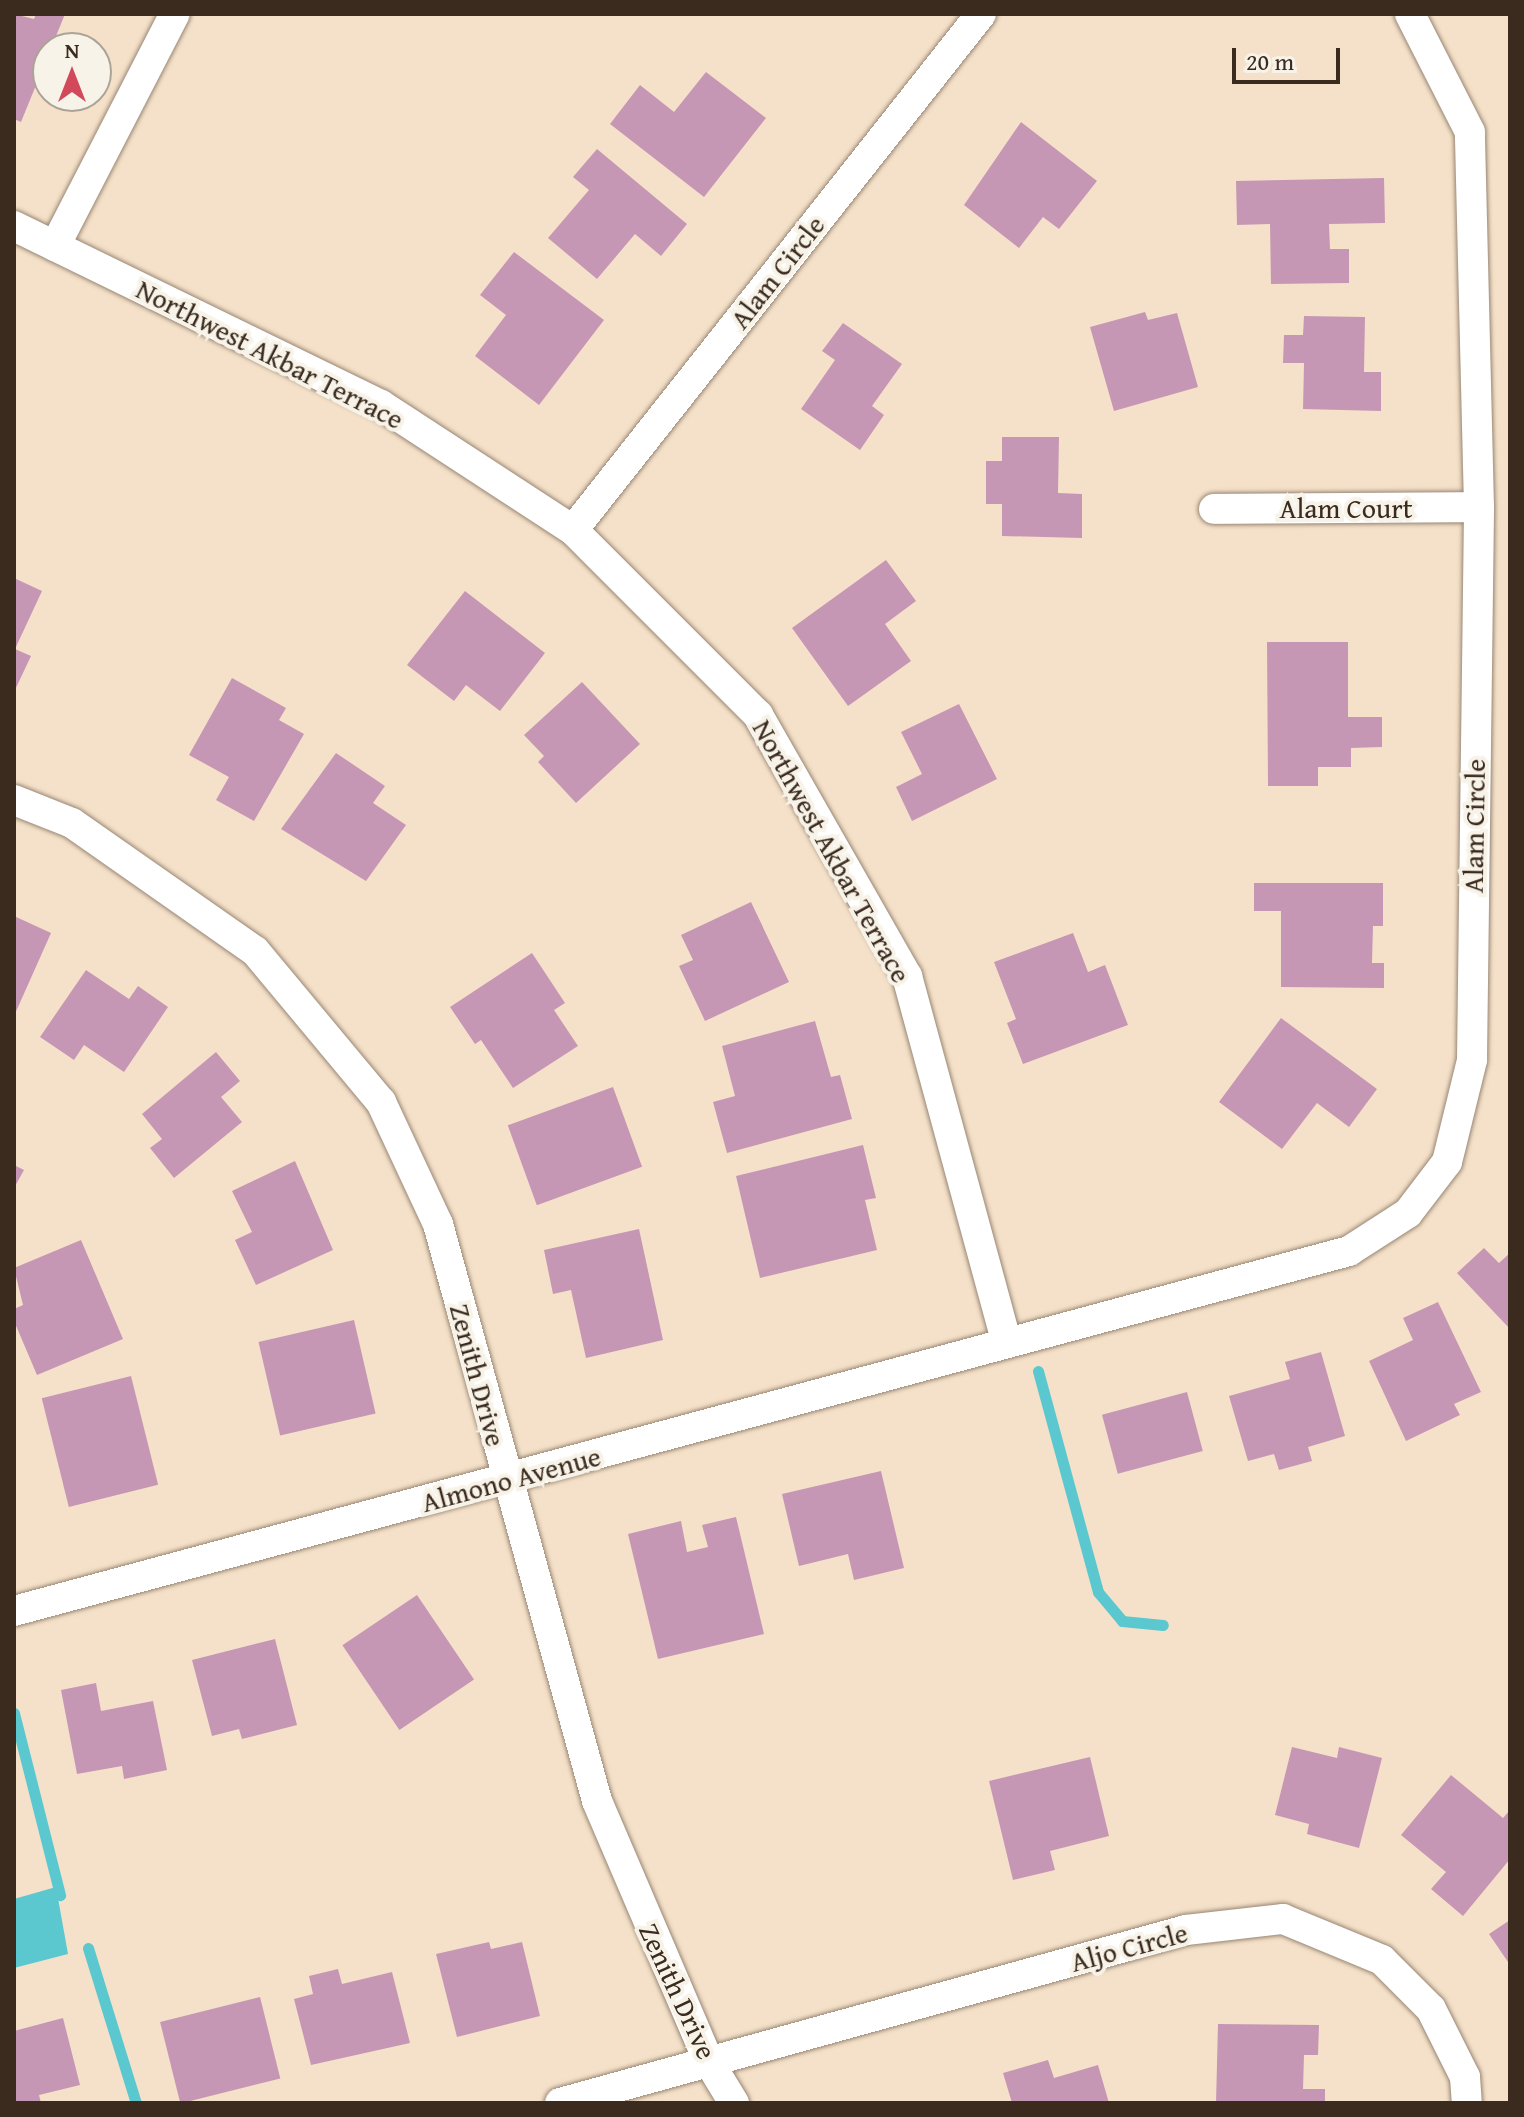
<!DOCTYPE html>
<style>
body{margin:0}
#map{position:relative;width:1524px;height:2117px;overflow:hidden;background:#f5e1c9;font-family:"Gentium Book Plus",serif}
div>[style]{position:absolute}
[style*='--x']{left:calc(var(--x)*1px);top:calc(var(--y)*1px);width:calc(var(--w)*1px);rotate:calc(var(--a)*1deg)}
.water>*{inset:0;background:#5bc8d0}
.stream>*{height:11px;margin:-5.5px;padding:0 5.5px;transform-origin:5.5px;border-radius:5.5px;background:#5bc8d0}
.building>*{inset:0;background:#c697b5;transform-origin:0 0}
.roads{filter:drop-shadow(0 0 2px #988674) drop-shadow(0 0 2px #988674)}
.street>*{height:30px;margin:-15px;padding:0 15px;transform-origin:15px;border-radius:15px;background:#fff}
span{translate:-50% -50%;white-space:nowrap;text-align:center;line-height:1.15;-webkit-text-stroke:8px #f7f3e8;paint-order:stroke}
.street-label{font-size:28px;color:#3b2a1e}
.frame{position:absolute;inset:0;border:16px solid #3b2a1e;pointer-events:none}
.north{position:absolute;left:32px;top:32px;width:80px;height:80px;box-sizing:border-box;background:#f7f3e8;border:2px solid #aca397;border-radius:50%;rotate:0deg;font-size:22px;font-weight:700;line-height:32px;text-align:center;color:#3b2a1e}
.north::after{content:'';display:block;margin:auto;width:28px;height:36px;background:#d1495b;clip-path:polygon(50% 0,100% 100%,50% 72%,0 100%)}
.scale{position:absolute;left:1232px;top:48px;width:108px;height:36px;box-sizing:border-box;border:4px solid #3b2a1e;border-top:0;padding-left:10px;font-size:24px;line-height:28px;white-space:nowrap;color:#3b2a1e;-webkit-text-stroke:6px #f7f3e8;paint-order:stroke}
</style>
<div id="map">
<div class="water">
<div style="clip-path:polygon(56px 1887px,68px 1954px,14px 1968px,14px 1899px)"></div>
</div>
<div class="stream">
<div style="--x:1038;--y:1371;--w:229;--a:74.8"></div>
<div style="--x:1098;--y:1592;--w:38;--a:50"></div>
<div style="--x:1122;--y:1621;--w:41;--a:5.6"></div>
<div style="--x:14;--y:1713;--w:188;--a:75.8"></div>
<div style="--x:88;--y:1948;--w:162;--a:72.8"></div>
</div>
<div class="building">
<div style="clip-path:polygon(14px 14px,34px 19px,36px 14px,65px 14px,21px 122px,14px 119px)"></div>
<div style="clip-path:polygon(706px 72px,766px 118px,704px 197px,610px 124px,640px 85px,674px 112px)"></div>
<div style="clip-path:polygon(1021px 122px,1097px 181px,1059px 229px,1043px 217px,1019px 248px,964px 205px)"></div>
<div style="clip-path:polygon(597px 149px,687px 224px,661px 256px,635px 234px,597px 279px,548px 238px,589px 190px,573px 177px)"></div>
<div style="clip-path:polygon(1384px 178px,1385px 223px,1329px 224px,1330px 249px,1349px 249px,1349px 283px,1271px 284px,1270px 224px,1237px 225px,1236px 181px)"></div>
<div style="clip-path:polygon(514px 252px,604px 320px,539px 405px,475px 356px,506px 315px,480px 295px)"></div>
<div style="clip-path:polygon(1145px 312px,1148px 320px,1177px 313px,1198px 387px,1114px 411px,1090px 327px)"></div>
<div style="clip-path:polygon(1304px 316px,1365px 317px,1364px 372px,1381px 372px,1381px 411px,1303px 409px,1304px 363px,1283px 363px,1284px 335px,1303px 335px)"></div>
<div style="clip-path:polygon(843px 323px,902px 364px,872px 406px,884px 415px,860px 450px,801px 409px,835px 360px,822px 351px)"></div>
<div style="clip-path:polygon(1002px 437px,1059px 437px,1058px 493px,1082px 494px,1082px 538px,1002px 536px,1002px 504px,986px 504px,986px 461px,1002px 461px)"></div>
<div style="clip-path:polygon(886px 560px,916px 601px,885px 624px,911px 661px,848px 706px,792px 628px)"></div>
<div style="clip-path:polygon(14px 578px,42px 591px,15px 649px,31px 656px,14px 692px)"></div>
<div style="clip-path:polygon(465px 591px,545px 653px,500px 711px,466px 685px,454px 701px,407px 665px)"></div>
<div style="clip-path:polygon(1267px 642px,1348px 642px,1348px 717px,1382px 717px,1382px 747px,1351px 748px,1351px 767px,1318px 767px,1318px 786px,1268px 786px)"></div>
<div style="clip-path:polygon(232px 678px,286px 708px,279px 720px,304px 734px,254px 821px,216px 800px,229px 777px,189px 755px)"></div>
<div style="clip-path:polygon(582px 682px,640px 744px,576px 803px,538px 762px,544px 756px,524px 735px)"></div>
<div style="clip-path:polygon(959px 704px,997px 779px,912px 821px,896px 787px,922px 774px,901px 732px)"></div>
<div style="clip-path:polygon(336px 753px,385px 786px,373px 803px,406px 825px,366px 881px,281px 829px)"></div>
<div style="clip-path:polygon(1254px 883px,1383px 883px,1383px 926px,1373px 926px,1372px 963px,1384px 963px,1384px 988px,1281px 987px,1281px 911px,1254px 911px)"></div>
<div style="clip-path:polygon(751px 902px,789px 982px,705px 1021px,679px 966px,693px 960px,681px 935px)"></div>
<div style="clip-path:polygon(14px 916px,51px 933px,14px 1016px)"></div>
<div style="clip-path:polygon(1073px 933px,1088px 972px,1105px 965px,1128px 1025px,1023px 1064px,1007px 1023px,1016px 1019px,994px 962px)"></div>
<div style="clip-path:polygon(532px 953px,565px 1003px,554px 1010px,578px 1046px,513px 1088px,481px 1040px,475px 1044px,450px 1007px)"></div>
<div style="clip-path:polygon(86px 970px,129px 999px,138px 986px,168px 1007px,124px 1072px,84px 1045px,74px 1060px,40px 1037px)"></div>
<div style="clip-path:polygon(1281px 1018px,1377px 1089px,1349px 1127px,1317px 1103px,1282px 1149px,1219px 1102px)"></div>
<div style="clip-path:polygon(815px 1021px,831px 1077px,840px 1075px,852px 1119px,727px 1153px,713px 1102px,735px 1096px,722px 1046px)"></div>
<div style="clip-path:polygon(216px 1052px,240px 1081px,221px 1097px,242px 1122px,174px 1178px,150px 1148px,162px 1139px,142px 1114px)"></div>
<div style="left:613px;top:1087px;width:85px;height:112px;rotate:70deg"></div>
<div style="clip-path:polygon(863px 1145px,876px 1198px,865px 1200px,877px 1250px,760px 1278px,736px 1176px)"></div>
<div style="clip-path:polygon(295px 1161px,333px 1250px,256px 1285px,235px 1240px,252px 1232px,232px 1191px)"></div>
<div style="clip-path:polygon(14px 1165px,24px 1170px,14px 1188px)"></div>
<div style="clip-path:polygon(639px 1229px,663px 1340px,586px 1358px,571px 1290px,553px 1294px,544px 1250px)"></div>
<div style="clip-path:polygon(81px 1240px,123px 1339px,37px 1375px,14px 1321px,14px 1309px,23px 1305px,14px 1268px)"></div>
<div style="clip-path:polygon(1484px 1248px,1499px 1263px,1510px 1253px,1510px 1329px,1457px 1273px)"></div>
<div style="clip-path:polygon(1438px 1302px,1481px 1392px,1454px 1404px,1460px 1415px,1406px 1441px,1369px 1361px,1413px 1340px,1403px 1318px)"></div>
<div style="left:354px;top:1320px;width:96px;height:98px;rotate:77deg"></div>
<div style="clip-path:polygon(1321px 1352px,1345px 1436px,1308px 1447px,1312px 1461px,1279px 1470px,1274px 1454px,1248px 1461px,1229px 1396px,1290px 1379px,1285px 1362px)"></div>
<div style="left:131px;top:1376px;width:112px;height:92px;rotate:76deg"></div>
<div style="left:1187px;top:1392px;width:61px;height:88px;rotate:75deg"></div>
<div style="clip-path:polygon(881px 1471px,904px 1568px,854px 1580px,848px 1554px,799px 1566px,782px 1494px)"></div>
<div style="clip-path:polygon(736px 1517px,764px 1634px,658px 1659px,628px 1534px,681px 1521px,687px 1552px,708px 1547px,702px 1525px)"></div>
<div style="left:417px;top:1595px;width:102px;height:90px;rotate:56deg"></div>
<div style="clip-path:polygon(275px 1639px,297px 1725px,242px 1739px,239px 1729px,212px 1736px,192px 1660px)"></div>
<div style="clip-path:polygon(96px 1683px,101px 1711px,153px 1701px,167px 1770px,124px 1779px,122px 1766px,77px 1774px,61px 1690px)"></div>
<div style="clip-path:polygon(1292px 1747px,1337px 1758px,1339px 1747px,1382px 1758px,1359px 1848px,1307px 1834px,1309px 1824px,1275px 1815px)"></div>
<div style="clip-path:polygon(1090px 1757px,1109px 1836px,1050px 1851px,1055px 1870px,1013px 1880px,989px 1781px)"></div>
<div style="clip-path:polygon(1451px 1775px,1503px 1818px,1510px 1810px,1510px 1859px,1463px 1916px,1431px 1889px,1446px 1872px,1401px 1835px)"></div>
<div style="clip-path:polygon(1510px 1920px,1510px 1965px,1489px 1934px)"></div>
<div style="clip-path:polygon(489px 1942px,491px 1949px,522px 1942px,540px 2016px,457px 2037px,436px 1954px)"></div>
<div style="clip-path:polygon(338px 1969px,342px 1984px,392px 1972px,410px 2043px,311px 2065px,294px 1999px,313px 1994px,309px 1976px)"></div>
<div style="left:260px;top:1997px;width:84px;height:103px;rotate:76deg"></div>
<div style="clip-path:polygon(63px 2018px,80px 2085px,39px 2095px,41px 2103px,14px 2103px,14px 2031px)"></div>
<div style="clip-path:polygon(1218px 2024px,1319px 2025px,1318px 2055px,1304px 2055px,1303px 2089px,1325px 2089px,1325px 2103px,1216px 2103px)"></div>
<div style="clip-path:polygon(1048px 2060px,1054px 2078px,1098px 2065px,1109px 2103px,1012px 2103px,1003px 2073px)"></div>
</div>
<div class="roads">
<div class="street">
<div style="--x:14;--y:226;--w:408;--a:26"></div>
<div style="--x:381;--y:405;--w:229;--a:33.1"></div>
<div style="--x:573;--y:530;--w:262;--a:45"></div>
<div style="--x:758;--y:715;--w:301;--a:60.3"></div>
<div style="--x:907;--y:976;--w:380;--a:74.8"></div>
<div style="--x:55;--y:246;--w:261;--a:-62.7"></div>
<div style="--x:1214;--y:509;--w:265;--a:-0.4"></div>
<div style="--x:573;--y:530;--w:658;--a:-51.67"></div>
<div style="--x:14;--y:800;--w:62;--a:21.6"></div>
<div style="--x:72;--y:823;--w:223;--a:35"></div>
<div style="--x:255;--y:951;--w:197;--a:50.2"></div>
<div style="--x:381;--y:1102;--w:135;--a:65"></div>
<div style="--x:438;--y:1224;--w:599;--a:74.59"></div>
<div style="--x:597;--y:1801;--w:284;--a:66.8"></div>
<div style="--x:709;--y:2062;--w:48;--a:58.6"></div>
<div style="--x:14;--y:1611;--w:1383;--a:-15.09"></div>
<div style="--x:1349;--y:1251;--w:70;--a:-32.8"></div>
<div style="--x:1408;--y:1213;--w:64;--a:-52.6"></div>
<div style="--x:1447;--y:1162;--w:105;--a:-76.2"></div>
<div style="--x:1472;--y:1060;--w:553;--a:-89.27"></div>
<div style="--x:1479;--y:507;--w:375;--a:-91.4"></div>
<div style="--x:1470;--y:132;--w:132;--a:-117"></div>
<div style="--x:560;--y:2103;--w:649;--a:-15.45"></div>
<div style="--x:1186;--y:1930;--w:98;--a:-6.5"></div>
<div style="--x:1283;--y:1919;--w:107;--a:22.5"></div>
<div style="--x:1382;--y:1960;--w:69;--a:45"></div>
<div style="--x:1431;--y:2009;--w:76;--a:63.4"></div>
<div style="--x:1465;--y:2077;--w:26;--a:86"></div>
</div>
</div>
<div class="street-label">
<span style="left:777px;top:272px;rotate:-52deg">Alam Circle</span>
<span style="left:270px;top:354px;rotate:27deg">Northwest Akbar Terrace</span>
<span style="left:1346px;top:508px">Alam Court</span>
<span style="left:1474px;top:826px;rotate:-89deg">Alam Circle</span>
<span style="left:832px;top:851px;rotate:61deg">Northwest Akbar Terrace</span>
<span style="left:478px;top:1375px;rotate:75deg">Zenith Drive</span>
<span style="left:511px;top:1479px;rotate:-15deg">Almono Avenue</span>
<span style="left:1129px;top:1947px;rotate:-15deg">Aljo Circle</span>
<span style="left:678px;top:1991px;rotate:65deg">Zenith Drive</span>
</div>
<div class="frame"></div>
<div class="north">N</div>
<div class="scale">20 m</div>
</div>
